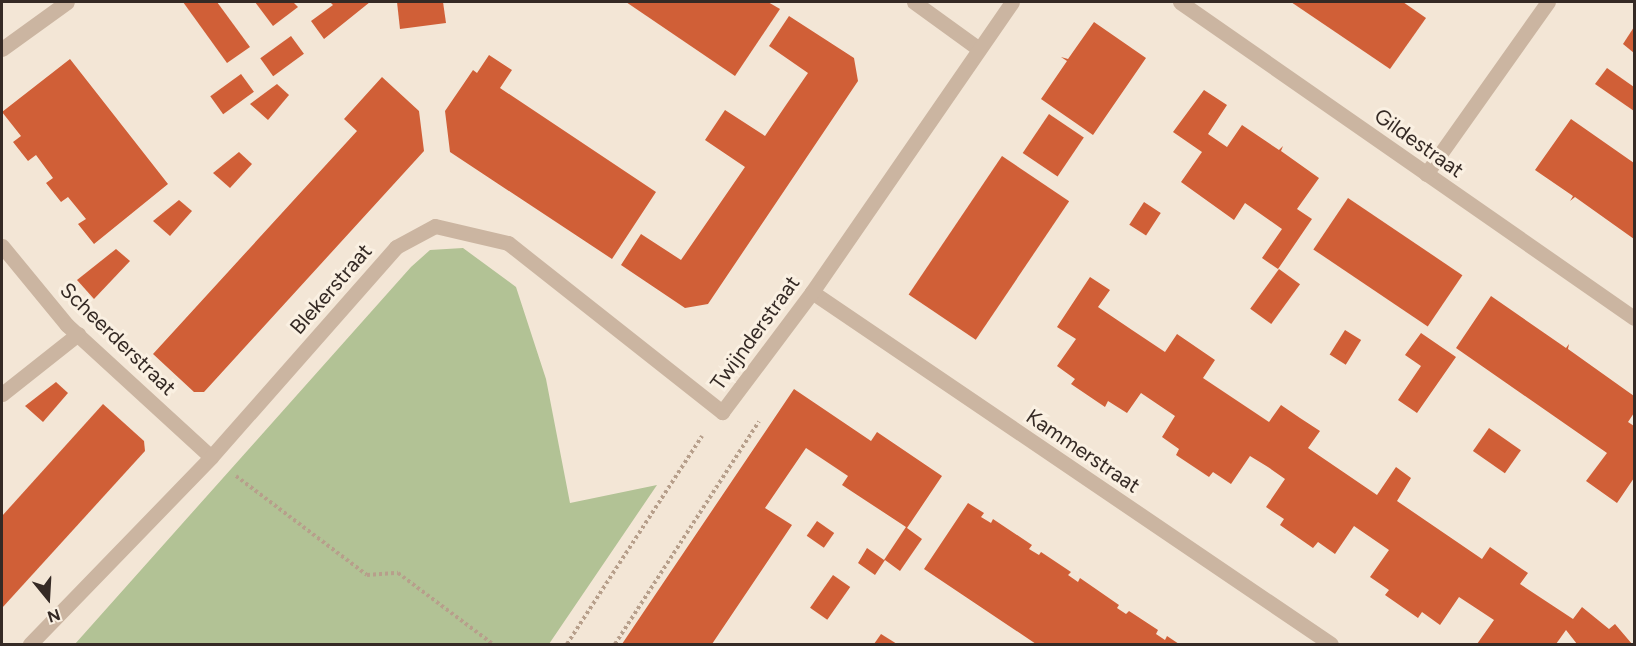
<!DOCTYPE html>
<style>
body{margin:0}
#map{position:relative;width:1636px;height:646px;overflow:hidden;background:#f3e6d6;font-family:Figtree,sans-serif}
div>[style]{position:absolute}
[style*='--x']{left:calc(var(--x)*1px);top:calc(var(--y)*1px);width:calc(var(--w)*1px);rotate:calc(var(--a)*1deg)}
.green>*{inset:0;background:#b2c295}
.building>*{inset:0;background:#d05f37;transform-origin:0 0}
.path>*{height:4px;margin-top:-2px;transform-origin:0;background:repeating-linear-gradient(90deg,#b79f8b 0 3px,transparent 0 6px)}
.lane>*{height:15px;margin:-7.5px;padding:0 7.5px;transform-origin:7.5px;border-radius:7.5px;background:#cbb5a1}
.street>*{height:15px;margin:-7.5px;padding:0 7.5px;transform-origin:7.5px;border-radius:7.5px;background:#cbb5a1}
span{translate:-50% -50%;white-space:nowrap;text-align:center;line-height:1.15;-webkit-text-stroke:6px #faf0e2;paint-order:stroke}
.street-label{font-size:21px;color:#352a25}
.frame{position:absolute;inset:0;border:3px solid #352a25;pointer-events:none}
.north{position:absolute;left:18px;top:568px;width:60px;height:60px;-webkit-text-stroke:4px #faf0e2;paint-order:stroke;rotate:162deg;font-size:16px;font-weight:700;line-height:24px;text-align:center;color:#352a25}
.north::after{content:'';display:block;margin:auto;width:21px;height:27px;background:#352a25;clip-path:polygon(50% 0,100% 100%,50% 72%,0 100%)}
</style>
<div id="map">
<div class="green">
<div style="clip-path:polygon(463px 248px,516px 287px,546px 379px,570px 503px,657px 485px,549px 644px,75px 644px,411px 267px,430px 250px)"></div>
</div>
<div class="building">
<div style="clip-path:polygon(183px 2px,217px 2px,250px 47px,227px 63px)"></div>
<div style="clip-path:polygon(255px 2px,293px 2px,298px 7px,273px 26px)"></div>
<div style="clip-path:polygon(330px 2px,370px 2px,324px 39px,311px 21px,333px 5px)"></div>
<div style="clip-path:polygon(397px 2px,443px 2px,446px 23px,400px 29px)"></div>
<div style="clip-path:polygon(626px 2px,768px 2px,780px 9px,735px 76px)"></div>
<div style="clip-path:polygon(1291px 2px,1403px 2px,1426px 18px,1390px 69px)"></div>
<div style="clip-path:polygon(789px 16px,854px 58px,858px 81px,708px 304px,685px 308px,621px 265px,641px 234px,681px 260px,745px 167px,705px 140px,725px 110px,765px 136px,786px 105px,808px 73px,769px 46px)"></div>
<div style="clip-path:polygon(1094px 22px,1146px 58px,1093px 135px,1041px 99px,1067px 61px,1061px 57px,1068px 59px)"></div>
<div style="clip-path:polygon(1634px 27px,1634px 53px,1623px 44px)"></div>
<div style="left:291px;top:36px;width:22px;height:38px;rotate:54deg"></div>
<div style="clip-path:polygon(489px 55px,512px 70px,500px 88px,656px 192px,612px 259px,450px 152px,445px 111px,473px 70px,477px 73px)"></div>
<div style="clip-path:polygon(70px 59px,168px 184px,94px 244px,78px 224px,86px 219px,68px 197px,61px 202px,46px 183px,53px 178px,36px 155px,28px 161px,13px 142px,21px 136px,2px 112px)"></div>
<div style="clip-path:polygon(1607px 68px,1634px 87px,1634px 111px,1595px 84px)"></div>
<div style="left:241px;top:74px;width:22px;height:38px;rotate:54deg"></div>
<div style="clip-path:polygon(382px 77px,419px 111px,424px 151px,204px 392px,194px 392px,153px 354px,357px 131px,344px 119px)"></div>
<div style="clip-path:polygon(277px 84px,289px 95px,268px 120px,250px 104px)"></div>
<div style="clip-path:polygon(1204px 90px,1227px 105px,1208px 134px,1227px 147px,1242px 125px,1279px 150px,1283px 146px,1281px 151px,1319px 178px,1297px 209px,1312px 219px,1278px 269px,1262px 258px,1282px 229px,1245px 203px,1234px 220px,1181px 182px,1202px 152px,1173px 132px)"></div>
<div style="left:1049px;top:114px;width:42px;height:47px;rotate:34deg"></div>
<div style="clip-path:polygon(1571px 119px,1634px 163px,1634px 239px,1575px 197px,1570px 201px,1573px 196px,1535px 170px)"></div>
<div style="clip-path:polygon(239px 152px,252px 164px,230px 188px,213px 173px)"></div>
<div style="left:1002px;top:156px;width:81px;height:167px;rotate:34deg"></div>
<div style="left:1348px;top:198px;width:138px;height:62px;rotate:34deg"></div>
<div style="clip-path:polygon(179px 200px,192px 211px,170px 236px,153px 221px)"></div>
<div style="left:1144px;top:202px;width:20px;height:27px;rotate:33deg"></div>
<div style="clip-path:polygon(116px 249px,130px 261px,94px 299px,77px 280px)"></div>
<div style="left:1279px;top:269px;width:26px;height:49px;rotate:36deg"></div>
<div style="clip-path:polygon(1090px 277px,1110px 290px,1098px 307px,1132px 330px,1165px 352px,1177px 334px,1215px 360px,1203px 378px,1269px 422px,1281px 405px,1300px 418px,1320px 431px,1308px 448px,1377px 495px,1396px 467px,1411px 478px,1397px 501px,1482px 559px,1490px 547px,1528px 573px,1520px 584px,1573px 619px,1582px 607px,1609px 629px,1615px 624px,1632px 644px,1577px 644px,1566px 630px,1556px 644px,1477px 644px,1494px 620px,1459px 597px,1440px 625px,1422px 612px,1418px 618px,1385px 595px,1389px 590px,1370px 577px,1389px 550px,1354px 526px,1335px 554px,1318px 542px,1313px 548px,1280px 525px,1284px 519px,1266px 507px,1285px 479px,1268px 467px,1250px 456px,1231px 484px,1213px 472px,1209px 477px,1176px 455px,1179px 449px,1162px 437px,1175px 416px,1141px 393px,1127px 413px,1108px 401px,1105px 407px,1071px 384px,1075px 379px,1057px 366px,1076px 339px,1057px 327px)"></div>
<div style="clip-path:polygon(1491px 296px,1566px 348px,1569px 344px,1568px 349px,1634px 396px,1634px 413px,1628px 422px,1634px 426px,1634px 478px,1617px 503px,1586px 481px,1607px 453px,1456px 348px)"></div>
<div style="left:1345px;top:330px;width:19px;height:29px;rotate:32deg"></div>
<div style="clip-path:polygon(1421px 333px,1456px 357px,1417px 413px,1398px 400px,1421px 366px,1405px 355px)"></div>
<div style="clip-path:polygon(56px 382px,68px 393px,43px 422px,25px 406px)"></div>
<div style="clip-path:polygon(794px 389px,871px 441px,877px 432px,942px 476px,907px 528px,922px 539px,900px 571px,885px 560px,875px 575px,858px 563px,867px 548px,884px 560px,906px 527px,842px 485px,848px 476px,806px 448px,765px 508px,792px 525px,712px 644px,622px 644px)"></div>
<div style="clip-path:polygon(103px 404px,144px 441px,145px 451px,2px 608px,2px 516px)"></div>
<div style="left:1489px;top:428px;width:39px;height:28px;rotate:35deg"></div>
<div style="clip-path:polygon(968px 503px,984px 513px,981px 517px,991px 523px,993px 519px,1032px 545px,1029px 549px,1039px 555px,1041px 552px,1071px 572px,1068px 575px,1078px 582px,1080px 578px,1119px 605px,1117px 608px,1126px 614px,1129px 611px,1158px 630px,1156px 634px,1165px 640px,1167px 636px,1179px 644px,1036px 644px,924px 569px)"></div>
<div style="left:817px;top:521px;width:21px;height:18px;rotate:35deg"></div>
<div style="left:833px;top:575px;width:21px;height:40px;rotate:35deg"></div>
<div style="clip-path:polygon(881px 634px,897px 644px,874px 644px)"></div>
</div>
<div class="path">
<div style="--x:236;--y:476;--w:164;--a:37.1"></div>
<div style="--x:367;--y:575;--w:31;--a:-4"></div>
<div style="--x:398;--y:573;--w:119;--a:36.8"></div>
<div style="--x:567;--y:644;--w:248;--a:-57"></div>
<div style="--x:615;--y:644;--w:265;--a:-57.1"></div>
</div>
<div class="lane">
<div style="--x:2;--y:394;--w:97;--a:-38.3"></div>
</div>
<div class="street">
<div style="--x:914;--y:2;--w:80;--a:35.9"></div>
<div style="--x:1180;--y:2;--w:553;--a:34.84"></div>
<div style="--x:2;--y:49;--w:80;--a:-35.9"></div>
<div style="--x:1426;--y:174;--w:211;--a:-54.7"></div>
<div style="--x:2;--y:246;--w:102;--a:50.6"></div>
<div style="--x:67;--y:325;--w:195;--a:42.5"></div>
<div style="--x:812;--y:292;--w:627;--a:34.15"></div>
<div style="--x:30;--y:644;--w:260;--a:-45.9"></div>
<div style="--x:211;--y:457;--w:280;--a:-48.6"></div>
<div style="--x:396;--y:247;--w:44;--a:-28.3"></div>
<div style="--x:435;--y:226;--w:75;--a:13.1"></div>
<div style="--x:508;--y:243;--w:273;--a:38.3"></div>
<div style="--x:722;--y:412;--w:150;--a:-53.1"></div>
<div style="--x:812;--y:292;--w:352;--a:-55.4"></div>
</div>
<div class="street-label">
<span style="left:1419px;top:143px;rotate:35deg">Gildestraat</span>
<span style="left:331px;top:289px;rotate:-49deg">Blekerstraat</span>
<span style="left:755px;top:333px;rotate:-54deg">Twijnderstraat</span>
<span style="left:118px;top:339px;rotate:44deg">Scheerderstraat</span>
<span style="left:1083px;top:451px;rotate:34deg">Kammerstraat</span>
</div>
<div class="frame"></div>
<div class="north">N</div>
</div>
